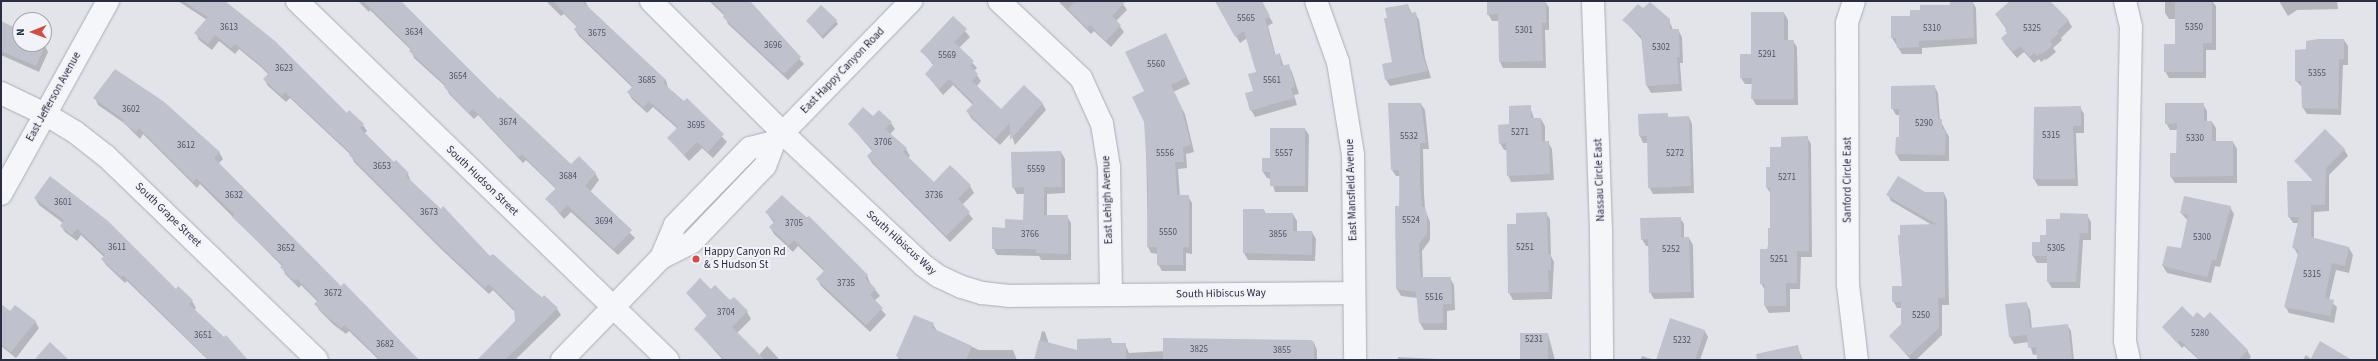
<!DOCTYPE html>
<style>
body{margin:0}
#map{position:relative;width:2378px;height:361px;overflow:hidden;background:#e2e4ea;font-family:"Source Sans 3",sans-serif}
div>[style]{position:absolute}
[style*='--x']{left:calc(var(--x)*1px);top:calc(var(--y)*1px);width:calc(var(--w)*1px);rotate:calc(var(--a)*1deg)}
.shadow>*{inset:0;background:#0003}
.building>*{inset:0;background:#bfc2cd;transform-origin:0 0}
.roads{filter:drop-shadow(0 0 1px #abadb8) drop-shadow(0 0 1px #abadb8)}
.minor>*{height:22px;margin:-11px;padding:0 11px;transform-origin:11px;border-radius:11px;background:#f5f6f9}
.dots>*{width:11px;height:11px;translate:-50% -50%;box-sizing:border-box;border:2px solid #f2f3f8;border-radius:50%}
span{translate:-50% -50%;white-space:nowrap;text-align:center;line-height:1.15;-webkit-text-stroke:4px #f2f3f8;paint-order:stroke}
.number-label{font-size:9px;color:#4f5366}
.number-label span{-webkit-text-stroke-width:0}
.street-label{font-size:11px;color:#2a2e43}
.poi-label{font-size:11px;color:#2a2e43}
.left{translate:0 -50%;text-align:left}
.frame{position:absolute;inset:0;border:2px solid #2a2e43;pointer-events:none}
.north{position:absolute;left:12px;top:12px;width:40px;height:40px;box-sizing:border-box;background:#f2f3f8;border:1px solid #a2a4b0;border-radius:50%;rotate:269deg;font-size:11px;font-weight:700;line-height:16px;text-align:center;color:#2a2e43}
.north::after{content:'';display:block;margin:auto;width:14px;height:18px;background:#cf4e48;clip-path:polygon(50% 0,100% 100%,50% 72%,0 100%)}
</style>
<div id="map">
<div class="shadow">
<div style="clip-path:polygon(178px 1px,224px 1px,347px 114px,349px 111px,363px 125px,367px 131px,364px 134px,394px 164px,408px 174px,411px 182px,490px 257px,557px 309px,561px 315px,515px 360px,501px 360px,516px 322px,515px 312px,493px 290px,489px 294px,442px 250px,354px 162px,351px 155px,290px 98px,286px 102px,268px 86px,264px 79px,269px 75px,261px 67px,239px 49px,235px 54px,219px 41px,212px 50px,199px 40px,196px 33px,207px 20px)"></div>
<div style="clip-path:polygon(358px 1px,399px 1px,499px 100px,571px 165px,595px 173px,599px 180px,590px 192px,635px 238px,618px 255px,571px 212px,564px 219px,547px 199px,556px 189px,526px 160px,523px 163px,478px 115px,474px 119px,449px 94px,446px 87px,414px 58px,411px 50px,370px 10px,369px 12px)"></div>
<div style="clip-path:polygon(546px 1px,585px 1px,590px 10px,666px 80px,668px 88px,684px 102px,687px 99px,727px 142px,713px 158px,702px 148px,689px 161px,668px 138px,678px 129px,653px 107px,647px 113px,632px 99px,628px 92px,633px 88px,579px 36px,575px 30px,577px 27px,564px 14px,561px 16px)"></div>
<div style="clip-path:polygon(709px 1px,748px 1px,804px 64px,788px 80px,728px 24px,725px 16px)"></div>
<div style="clip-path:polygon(1058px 1px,1121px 1px,1127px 10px,1116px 21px,1124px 32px,1111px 47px,1094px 31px,1091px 34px)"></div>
<div style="clip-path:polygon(1215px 1px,1260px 1px,1273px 23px,1268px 26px,1276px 56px,1280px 55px,1284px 67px,1288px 65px,1292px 72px,1299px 94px,1294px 95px,1297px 105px,1255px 117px,1251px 110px,1257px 72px,1247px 38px,1240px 43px)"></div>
<div style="clip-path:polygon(1488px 1px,1545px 1px,1549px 8px,1549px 30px,1545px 30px,1546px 68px,1503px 68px,1500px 62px,1499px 21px,1492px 21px,1488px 14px)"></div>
<div style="clip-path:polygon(1951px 1px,1972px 1px,1976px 8px,1977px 44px,1922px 48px,1922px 54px,1902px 54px,1892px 38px,1911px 17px,1921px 11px,1951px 6px)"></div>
<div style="clip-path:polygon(2011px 1px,2048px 1px,2068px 20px,2072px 27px,2061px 38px,2062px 40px,2053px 48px,2056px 52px,2046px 60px,2045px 59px,2041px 62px,2039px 59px,2034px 63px,2024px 52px,2017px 58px,2006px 45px,2002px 39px,2008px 33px,2007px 30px,1996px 15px)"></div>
<div style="clip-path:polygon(2165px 1px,2212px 1px,2216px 6px,2216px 50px,2206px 50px,2206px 78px,2169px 78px,2165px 71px,2176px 45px,2176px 19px,2169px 19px,2165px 13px)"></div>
<div style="clip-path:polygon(2279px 1px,2337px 1px,2338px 9px,2297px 10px,2288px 16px)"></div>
<div style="clip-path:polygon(1408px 5px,1412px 14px,1415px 13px,1419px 20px,1425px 58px,1431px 78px,1390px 86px,1386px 80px,1393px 63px,1388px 18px)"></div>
<div style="clip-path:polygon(1643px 9px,1669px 20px,1673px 30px,1678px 30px,1682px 37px,1683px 63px,1680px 63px,1682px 91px,1651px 93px,1647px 86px,1642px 40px,1624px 20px)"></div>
<div style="clip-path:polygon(1784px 13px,1788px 20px,1788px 41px,1793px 41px,1797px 47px,1798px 105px,1756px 105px,1752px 98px,1752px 84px,1745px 84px,1741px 78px,1752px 55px)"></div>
<div style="clip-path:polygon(953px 17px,970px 37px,959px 48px,977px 68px,974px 71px,981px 81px,976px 87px,1001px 111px,1042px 103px,1046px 110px,1015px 145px,1011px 133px,1000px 145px,971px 118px,967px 111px,973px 105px,953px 85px,943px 95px,926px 74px,934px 66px,922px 51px)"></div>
<div style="clip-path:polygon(807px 21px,836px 21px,838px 24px,823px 39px)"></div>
<div style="clip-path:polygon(1px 22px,20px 31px,20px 44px,45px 46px,48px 52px,39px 72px,1px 55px)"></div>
<div style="clip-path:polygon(2344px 40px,2348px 46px,2348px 65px,2343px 65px,2341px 115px,2307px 114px,2303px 108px,2303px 88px,2296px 81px,2296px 51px,2307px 50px)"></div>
<div style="clip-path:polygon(1169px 41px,1190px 84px,1173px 92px,1185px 114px,1194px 152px,1186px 154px,1187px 168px,1178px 169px,1180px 196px,1188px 196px,1192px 203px,1192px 254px,1186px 253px,1186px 271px,1162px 271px,1158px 264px,1158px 254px,1151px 253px,1148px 247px,1145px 92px)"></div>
<div style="clip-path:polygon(1934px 86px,1938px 93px,1940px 120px,1949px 137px,1949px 161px,1900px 161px,1896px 154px,1900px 138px,1900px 115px,1896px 115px,1892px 108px)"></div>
<div style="clip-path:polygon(95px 98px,219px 152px,223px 159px,218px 164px,341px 288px,419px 360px,379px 360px,349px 331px,346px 334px,334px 325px,319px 310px,316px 304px,318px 302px,301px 285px,299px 288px,285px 274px,282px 266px,200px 184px,197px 188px,143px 134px,140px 139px,124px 123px,98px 105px)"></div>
<div style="clip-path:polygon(1421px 104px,1425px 110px,1429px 149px,1423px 149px,1424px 193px,1425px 209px,1430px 222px,1430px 240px,1422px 251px,1423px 278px,1450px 278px,1454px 285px,1455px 310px,1447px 311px,1447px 330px,1424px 330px,1420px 323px,1418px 298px,1401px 296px,1397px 289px,1400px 176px,1396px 176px,1392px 170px)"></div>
<div style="clip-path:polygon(2203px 104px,2207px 111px,2207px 122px,2212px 122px,2216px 128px,2216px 142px,2233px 142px,2237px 149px,2237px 183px,2175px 183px,2171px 177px,2177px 154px,2178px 130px,2170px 130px,2166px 123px)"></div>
<div style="clip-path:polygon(1530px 106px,1534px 119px,1541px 119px,1545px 126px,1545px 142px,1548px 142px,1552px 149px,1554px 180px,1511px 182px,1508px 175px,1507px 150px,1504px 150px,1500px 143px)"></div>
<div style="clip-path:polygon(2080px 107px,2084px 114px,2084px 133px,2076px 133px,2078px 186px,2038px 186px,2034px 179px)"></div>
<div style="clip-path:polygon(1667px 114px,1669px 118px,1689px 117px,1692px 124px,1694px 193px,1653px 194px,1649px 187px,1648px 143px,1643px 143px,1640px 136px,1639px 115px)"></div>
<div style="clip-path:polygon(873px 117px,891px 123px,895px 129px,890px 134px,906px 149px,910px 156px,908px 158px,934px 183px,970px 186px,974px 193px,962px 205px,973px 219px,950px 242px,872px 163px,868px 157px,873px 152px,849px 124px)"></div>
<div style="clip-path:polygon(1305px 129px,1309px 135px,1308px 192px,1275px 192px,1271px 179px,1267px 178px,1263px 172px,1271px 159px)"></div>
<div style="clip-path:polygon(1807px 137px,1811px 144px,1812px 257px,1801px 257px,1800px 289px,1790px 289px,1790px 312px,1769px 313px,1765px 306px,1765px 291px,1761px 283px,1771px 229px,1771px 194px,1767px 188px,1771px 168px,1782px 148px)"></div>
<div style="clip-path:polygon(2344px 149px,2348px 156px,2329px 175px,2329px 211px,2314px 212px,2314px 239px,2349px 248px,2353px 255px,2349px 273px,2336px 270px,2329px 300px,2337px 307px,2334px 323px,2289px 313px,2285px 306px,2298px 255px,2294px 248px,2299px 223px,2293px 223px,2289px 217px,2314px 182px,2295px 161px)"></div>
<div style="clip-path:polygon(1061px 152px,1065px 159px,1065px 193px,1047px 194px,1047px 216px,1067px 216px,1071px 223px,1071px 260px,1041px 260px,1039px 256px,997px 255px,993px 248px,1006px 229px,1024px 221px,1025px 194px,1017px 194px,1013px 187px)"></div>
<div style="clip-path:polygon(1944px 193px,1947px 200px,1949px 305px,1942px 305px,1942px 335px,1916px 360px,1911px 360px,1890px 336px,1902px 324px,1902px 308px,1897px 308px,1893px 301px,1903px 287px,1902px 259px,1899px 253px,1901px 226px,1932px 225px,1891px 201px,1888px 195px)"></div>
<div style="clip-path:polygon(782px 196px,831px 239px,867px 275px,870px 283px,880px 296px,874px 301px,886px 315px,870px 332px,821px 286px,817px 279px,824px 271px,798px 246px,793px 252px,774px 234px,770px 227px,774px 223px,766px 212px)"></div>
<div style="clip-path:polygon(2185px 197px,2230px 207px,2234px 214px,2220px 267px,2215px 266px,2211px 283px,2167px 273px,2163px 266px,2181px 249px,2188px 221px,2181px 213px)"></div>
<div style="clip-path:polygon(35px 198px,176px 290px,178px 287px,192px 301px,196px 308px,194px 310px,224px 339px,226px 337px,248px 360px,208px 360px,127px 281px,125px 283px,106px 265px,102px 259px,104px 257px,81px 235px,77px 241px,65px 232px,61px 226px,63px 223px,39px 205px)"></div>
<div style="clip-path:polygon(1264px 210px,1266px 214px,1293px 214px,1297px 221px,1297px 232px,1312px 232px,1316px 239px,1315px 261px,1248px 260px,1244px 253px)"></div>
<div style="clip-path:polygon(1546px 213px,1550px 219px,1551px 256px,1554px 262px,1552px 299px,1513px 300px,1509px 293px,1508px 225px,1517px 225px)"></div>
<div style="clip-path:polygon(2087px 215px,2091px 222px,2091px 240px,2083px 240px,2080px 288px,2052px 288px,2048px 282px,2048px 263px,2037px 263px,2033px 256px,2061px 220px)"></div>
<div style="clip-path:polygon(1680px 218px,1684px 224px,1684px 238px,1689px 238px,1693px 245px,1694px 298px,1654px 299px,1650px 292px,1649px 246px,1646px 246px,1642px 239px)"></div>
<div style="clip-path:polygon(711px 291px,730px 301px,734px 298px,747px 312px,751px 319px,737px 333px,759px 355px,767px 346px,780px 360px,723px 360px,695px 329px,707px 316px,687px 293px)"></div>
<div style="clip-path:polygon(2026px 303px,2030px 310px,2032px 329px,2067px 325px,2071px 331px,2074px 360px,2039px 360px,2038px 354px,2033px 355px,2029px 342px,2014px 344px,2010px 337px,2006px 305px)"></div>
<div style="clip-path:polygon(1px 305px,11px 313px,35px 321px,39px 328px,16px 358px,1px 346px)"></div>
<div style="clip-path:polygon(2193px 318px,2247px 350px,2251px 357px,2248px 360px,2199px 360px,2184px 346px,2182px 348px,2164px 327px)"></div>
<div style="clip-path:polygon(933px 324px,937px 331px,979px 350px,1013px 350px,1017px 360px,899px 360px,897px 356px)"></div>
<div style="clip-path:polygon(1704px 330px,1708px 337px,1700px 360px,1657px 360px)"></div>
<div style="clip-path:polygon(1042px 331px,1045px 332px,1049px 344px,1078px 351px,1110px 339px,1113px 344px,1125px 344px,1129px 353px,1314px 343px,1317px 350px,1317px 360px,1035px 360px)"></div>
<div style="clip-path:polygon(1521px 334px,1548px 334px,1555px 360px,1520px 360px)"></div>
<div style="clip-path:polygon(1797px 346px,1803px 360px,1768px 360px)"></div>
<div style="clip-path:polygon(2306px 355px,2311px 359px,2349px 360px,2303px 360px)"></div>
<div style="clip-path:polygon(1642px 356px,1655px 360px,1640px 360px)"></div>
<div style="clip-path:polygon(1398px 357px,1439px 359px,1440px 360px,1398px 360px)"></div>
</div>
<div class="building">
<div style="clip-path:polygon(183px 1px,225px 1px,275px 41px,347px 113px,349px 110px,364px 124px,360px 128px,394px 162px,396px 160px,409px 173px,406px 176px,441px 209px,443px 206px,490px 256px,493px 254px,542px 298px,544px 295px,558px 308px,505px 360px,477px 360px,515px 321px,514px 309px,489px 284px,485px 288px,437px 243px,349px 155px,351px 153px,285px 92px,282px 96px,263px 79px,269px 73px,256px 61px,235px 44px,231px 48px,215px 35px,208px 44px,194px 33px,208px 17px)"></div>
<div style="clip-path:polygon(363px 1px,401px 1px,499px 99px,500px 97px,571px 164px,579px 156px,596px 173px,585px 186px,632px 230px,614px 249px,567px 205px,560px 213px,545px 199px,556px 188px,522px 154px,519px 157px,473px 109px,469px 113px,444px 87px,446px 85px,409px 51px,411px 48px)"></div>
<div style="clip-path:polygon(553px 1px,582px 1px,666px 80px,663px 83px,684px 101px,687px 98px,724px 134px,708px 152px,697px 142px,684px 155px,667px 138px,678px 127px,649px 101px,643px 107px,627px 92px,633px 86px,574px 29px,577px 26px)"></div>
<div style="clip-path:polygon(712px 1px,750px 1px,801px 57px,784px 74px,723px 17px,725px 14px)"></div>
<div style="clip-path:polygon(1075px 1px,1126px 1px,1112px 16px,1121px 25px,1106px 41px,1090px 25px,1087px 28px,1068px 9px)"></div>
<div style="clip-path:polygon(1215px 1px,1262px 1px,1270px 16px,1265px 19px,1275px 55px,1280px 53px,1281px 66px,1289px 64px,1295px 87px,1291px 88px,1294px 98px,1250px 111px,1245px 93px,1253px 91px,1248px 74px,1256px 72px,1244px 31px,1235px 37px)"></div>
<div style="clip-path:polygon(1487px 1px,1546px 1px,1546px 23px,1542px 23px,1543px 61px,1499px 62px,1498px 14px,1487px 15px)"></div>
<div style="clip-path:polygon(1950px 1px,1973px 1px,1974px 38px,1919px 41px,1919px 47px,1897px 48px,1896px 38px,1891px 38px,1891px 16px,1910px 16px,1910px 10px,1920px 10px,1920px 5px,1950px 5px)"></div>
<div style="clip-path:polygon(2010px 1px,2050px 1px,2069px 20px,2057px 31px,2059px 33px,2050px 41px,2053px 45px,2042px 54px,2040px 53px,2037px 56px,2034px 53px,2030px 57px,2020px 46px,2013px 52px,2001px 38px,2007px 33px,2005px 30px,2007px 28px,1995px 14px)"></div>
<div style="clip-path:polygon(2175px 1px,2212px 1px,2212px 43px,2203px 43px,2203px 72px,2164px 72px,2164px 44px,2175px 44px)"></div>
<div style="clip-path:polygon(1650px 2px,1670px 19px,1670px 29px,1679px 29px,1680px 57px,1677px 57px,1679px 84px,1646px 86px,1641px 36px,1622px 20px,1638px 4px,1643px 8px)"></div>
<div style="clip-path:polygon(1408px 4px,1410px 13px,1416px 12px,1421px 50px,1428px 71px,1385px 80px,1382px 64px,1392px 62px,1384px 18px,1387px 18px,1385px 8px)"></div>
<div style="left:821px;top:5px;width:22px;height:22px;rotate:43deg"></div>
<div style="clip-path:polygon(1751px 12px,1784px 12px,1784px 40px,1794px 40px,1794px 99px,1751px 99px,1752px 78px,1740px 78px,1740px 54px,1751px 54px)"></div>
<div style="clip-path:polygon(953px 16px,967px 29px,954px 42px,974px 61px,970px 65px,978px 74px,972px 81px,1001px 109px,1024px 85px,1043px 103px,1010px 140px,1010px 123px,995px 139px,966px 111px,974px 103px,949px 79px,939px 89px,925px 74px,934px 64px,920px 51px)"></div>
<div style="clip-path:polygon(1px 21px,20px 30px,20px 44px,46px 44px,36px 66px,1px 51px)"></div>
<div style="clip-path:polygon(1166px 33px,1187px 77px,1171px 85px,1181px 106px,1191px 145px,1183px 147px,1184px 162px,1175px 162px,1177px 195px,1189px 195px,1189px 247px,1183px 247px,1183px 265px,1157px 265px,1157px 247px,1147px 247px,1148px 186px,1144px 122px,1132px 97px,1144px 91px,1125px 52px)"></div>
<div style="clip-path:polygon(2318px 39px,2344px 39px,2344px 59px,2339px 59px,2338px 109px,2302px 108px,2301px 81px,2295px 81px,2295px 50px,2306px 49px,2306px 41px)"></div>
<div style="clip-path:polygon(115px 69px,163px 101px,220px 152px,214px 158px,341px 286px,344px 283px,419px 360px,381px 360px,345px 325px,341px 328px,329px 318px,314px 304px,318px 300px,297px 279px,294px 281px,280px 267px,283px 265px,232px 217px,234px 214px,196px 178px,193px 182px,139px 128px,136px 132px,122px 122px,124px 120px,93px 98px)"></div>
<div style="clip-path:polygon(1935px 85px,1938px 119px,1942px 119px,1942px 129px,1946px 130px,1945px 155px,1895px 154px,1896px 137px,1899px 137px,1899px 109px,1891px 109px,1891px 86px)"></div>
<div style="clip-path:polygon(1388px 103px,1421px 103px,1426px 143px,1420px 143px,1420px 186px,1422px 207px,1425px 207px,1427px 215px,1427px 233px,1419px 244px,1420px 270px,1421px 277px,1451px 277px,1452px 304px,1443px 304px,1443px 323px,1419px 323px,1416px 292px,1396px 289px,1395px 206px,1400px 206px,1399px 170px,1391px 170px)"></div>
<div style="clip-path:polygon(2165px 103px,2204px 103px,2204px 121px,2212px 121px,2212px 141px,2233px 141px,2233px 176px,2170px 177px,2170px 153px,2176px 153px,2177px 123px,2165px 124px)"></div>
<div style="clip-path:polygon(1531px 105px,1531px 118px,1541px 118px,1542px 141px,1549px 141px,1550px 174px,1507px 176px,1506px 143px,1499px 144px,1498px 125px,1509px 124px,1509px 106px)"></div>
<div style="clip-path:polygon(2081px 106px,2081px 126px,2073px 126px,2075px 179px,2033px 179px,2034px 107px)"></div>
<div style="clip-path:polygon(863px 107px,873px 116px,879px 110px,892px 122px,885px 129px,907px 148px,903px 152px,934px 182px,950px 165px,971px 185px,958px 199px,970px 212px,946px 236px,867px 156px,873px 150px,848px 124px)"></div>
<div style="clip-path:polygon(1668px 113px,1668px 117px,1689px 116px,1691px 186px,1648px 188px,1647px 136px,1639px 136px,1638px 114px)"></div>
<div style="clip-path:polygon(1270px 128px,1305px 128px,1305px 186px,1270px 186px,1270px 172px,1262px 172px,1262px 158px,1270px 158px)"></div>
<div style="clip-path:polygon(2325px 129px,2345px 149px,2326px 168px,2325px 205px,2311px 205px,2311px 237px,2349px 247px,2345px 266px,2332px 263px,2325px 298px,2334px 300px,2330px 316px,2284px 307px,2299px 250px,2292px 248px,2299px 217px,2288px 217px,2287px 181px,2314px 181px,2294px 161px)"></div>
<div style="clip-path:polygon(1808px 136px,1809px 251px,1797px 251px,1797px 283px,1786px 283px,1786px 306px,1764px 306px,1764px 284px,1760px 284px,1760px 249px,1768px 249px,1768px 228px,1770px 228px,1770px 188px,1766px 188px,1766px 167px,1770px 167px,1770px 147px,1781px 147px,1781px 137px)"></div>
<div style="clip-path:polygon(1061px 151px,1062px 187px,1044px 187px,1044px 215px,1068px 215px,1068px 254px,1036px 253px,1036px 249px,992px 249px,992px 227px,1005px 228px,1005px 219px,1023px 220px,1024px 187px,1012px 188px,1011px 152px)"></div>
<div style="clip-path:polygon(50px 176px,108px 221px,176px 289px,178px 286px,193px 300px,189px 304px,224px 337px,226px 335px,248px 360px,209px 360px,123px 275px,121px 277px,101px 259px,105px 255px,77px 229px,72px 235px,60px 226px,64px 220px,34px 198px)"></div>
<div style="clip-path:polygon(1898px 176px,1925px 192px,1944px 192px,1945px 298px,1938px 298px,1939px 328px,1909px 356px,1889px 336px,1901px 324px,1901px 302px,1892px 302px,1892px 286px,1902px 286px,1898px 235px,1900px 235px,1900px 225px,1936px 224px,1886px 195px)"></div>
<div style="clip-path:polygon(782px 195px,806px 218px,809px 216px,868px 275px,865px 278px,876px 289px,870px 295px,883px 308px,866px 325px,816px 279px,825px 270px,794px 240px,789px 245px,769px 227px,775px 221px,765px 212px)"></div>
<div style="clip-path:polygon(2184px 196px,2231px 206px,2216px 260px,2212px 260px,2207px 277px,2162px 266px,2167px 246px,2181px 248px,2188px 215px,2180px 213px)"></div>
<div style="clip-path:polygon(1243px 209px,1264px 209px,1264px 213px,1293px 213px,1293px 231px,1312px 231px,1312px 255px,1243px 253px)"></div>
<div style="clip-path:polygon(1547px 212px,1548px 254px,1551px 254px,1551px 270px,1548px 270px,1549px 292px,1508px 293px,1507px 224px,1516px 224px,1516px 213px)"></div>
<div style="clip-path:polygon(2060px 213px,2088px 214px,2088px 233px,2080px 233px,2076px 282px,2047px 282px,2047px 256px,2032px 256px,2032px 242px,2040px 242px,2040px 235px,2046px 235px,2046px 219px,2060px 219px)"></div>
<div style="clip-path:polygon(1681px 217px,1681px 237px,1689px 237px,1691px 292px,1649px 293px,1648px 239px,1641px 240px,1640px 218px)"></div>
<div style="clip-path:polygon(700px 278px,711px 289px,715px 285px,730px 300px,734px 297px,748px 311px,732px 327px,765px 360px,725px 360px,694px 329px,707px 315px,686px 293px)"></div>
<div style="clip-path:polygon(2027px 302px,2030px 328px,2068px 324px,2072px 360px,2037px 360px,2036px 347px,2028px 348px,2027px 335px,2009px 337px,2005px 304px)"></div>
<div style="clip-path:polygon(1px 304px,10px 311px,15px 305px,36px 321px,11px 352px,1px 344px)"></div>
<div style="clip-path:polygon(2182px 306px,2193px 317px,2197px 312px,2204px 318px,2210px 312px,2248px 350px,2238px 360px,2200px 360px,2180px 340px,2177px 343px,2162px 327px)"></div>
<div style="clip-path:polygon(914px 315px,934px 323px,932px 328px,972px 346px,966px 360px,904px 360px,896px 356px)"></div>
<div style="clip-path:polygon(1670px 318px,1705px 330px,1695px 360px,1656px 360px)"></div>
<div style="left:1520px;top:333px;width:28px;height:27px"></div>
<div style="clip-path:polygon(1111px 338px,1111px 343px,1126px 343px,1126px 360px,1034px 360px,1039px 340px,1077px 350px,1077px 339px)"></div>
<div style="clip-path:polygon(1163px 338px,1311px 340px,1314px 342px,1314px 360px,1163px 360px)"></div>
<div style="clip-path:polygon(2320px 341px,2352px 360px,2310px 360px)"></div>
<div style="clip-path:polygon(50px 342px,69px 360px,34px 360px)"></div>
<div style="clip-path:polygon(1798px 345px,1801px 360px,1757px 360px,1756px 354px)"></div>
</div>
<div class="roads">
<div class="minor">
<div style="--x:297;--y:1;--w:516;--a:44.06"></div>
<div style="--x:651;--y:1;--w:197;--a:45"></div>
<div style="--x:790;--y:140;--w:183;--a:43.2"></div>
<div style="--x:923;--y:265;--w:19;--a:36"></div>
<div style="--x:938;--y:276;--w:26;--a:25"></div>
<div style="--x:962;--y:287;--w:21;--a:17"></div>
<div style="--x:982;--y:293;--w:27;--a:6"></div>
<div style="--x:1009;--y:296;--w:345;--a:-0.5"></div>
<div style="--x:999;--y:1;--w:112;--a:43.2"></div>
<div style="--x:1081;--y:78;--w:51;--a:65.5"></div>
<div style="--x:1102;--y:124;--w:44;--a:80.8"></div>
<div style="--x:1109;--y:167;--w:128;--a:89.1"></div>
<div style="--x:1316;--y:1;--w:65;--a:70.2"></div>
<div style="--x:1338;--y:62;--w:94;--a:80.8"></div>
<div style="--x:1353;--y:155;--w:205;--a:89.4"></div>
<div style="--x:1593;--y:1;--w:233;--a:88"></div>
<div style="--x:1601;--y:234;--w:126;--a:89.5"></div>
<div style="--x:1854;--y:1;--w:23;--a:108"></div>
<div style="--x:1847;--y:23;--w:262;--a:89.8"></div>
<div style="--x:1848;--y:285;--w:76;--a:83.2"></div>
<div style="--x:2125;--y:1;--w:27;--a:77"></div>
<div style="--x:2131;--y:27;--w:314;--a:91.1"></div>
<div style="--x:2125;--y:341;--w:19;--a:78"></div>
<div style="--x:1;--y:93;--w:49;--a:25.5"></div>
<div style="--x:45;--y:114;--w:35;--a:31"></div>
<div style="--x:75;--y:132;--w:39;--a:38"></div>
<div style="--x:106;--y:156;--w:293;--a:44"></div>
<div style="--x:1;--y:194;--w:221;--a:-61"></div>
<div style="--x:661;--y:258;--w:36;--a:-67"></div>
<div style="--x:675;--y:225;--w:107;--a:-45.8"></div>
<div style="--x:750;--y:148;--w:25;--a:-14"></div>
<div style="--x:562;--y:360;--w:142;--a:-45.9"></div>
<div style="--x:661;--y:258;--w:35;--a:-27"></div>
<div style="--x:692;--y:242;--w:105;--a:-46.2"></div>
<div style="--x:765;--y:166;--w:26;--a:-69"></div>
<div style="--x:774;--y:142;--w:197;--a:-45.8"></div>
</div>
</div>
<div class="dots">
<div style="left:696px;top:259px;background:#cf4e48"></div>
</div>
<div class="number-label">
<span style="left:1246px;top:19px">5565</span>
<span style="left:229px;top:28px">3613</span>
<span style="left:2194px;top:28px">5350</span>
<span style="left:1932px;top:29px">5310</span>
<span style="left:2032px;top:29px">5325</span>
<span style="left:1524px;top:31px">5301</span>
<span style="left:414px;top:33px">3634</span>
<span style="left:597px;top:34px">3675</span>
<span style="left:773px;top:46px">3696</span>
<span style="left:1661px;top:48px">5302</span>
<span style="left:1767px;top:55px">5291</span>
<span style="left:947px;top:56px">5569</span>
<span style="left:1156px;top:65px">5560</span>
<span style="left:284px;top:69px">3623</span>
<span style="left:2317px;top:74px">5355</span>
<span style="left:458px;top:77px">3654</span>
<span style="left:647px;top:81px">3685</span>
<span style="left:1272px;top:81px">5561</span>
<span style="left:131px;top:110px">3602</span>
<span style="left:508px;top:123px">3674</span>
<span style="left:1924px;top:124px">5290</span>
<span style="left:696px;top:126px">3695</span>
<span style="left:1520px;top:133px">5271</span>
<span style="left:2051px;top:136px">5315</span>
<span style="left:1409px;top:137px">5532</span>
<span style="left:2195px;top:139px">5330</span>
<span style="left:883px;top:143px">3706</span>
<span style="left:186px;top:146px">3612</span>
<span style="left:1165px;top:154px">5556</span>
<span style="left:1284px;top:154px">5557</span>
<span style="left:1675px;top:154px">5272</span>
<span style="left:382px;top:167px">3653</span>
<span style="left:1036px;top:170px">5559</span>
<span style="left:568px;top:177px">3684</span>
<span style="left:1787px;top:178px">5271</span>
<span style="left:234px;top:196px">3632</span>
<span style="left:934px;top:196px">3736</span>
<span style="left:63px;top:203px">3601</span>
<span style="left:429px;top:213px">3673</span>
<span style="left:1411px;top:221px">5524</span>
<span style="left:604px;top:222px">3694</span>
<span style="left:794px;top:224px">3705</span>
<span style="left:1168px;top:233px">5550</span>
<span style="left:1030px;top:235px">3766</span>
<span style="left:1278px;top:235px">3856</span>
<span style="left:2202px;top:238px">5300</span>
<span style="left:117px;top:248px">3611</span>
<span style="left:1525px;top:248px">5251</span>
<span style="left:286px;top:249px">3652</span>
<span style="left:2056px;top:249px">5305</span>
<span style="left:1671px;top:250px">5252</span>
<span style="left:1779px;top:260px">5251</span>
<span style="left:2312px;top:275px">5315</span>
<span style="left:846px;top:284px">3735</span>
<span style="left:333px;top:294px">3672</span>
<span style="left:1434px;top:298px">5516</span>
<span style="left:726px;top:313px">3704</span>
<span style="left:1921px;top:316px">5250</span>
<span style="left:2200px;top:334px">5280</span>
<span style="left:203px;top:336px">3651</span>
<span style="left:1534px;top:340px">5231</span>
<span style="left:1682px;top:341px">5232</span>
<span style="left:385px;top:345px">3682</span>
<span style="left:1199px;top:350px">3825</span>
<span style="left:1282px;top:351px">3855</span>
</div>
<div class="street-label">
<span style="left:843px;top:71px;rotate:-46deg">East Happy Canyon Road</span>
<span style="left:54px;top:97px;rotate:-61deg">East Jefferson Avenue</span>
<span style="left:1600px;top:180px;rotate:-92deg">Nassau Circle East</span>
<span style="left:1848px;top:180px;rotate:-90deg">Sanford Circle East</span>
<span style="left:482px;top:181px;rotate:44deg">South Hudson Street</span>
<span style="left:1352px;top:190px;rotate:-92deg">East Mansfield Avenue</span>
<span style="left:1108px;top:200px;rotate:-92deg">East Lehigh Avenue</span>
<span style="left:168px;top:215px;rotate:44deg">South Grape Street</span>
<span style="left:901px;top:243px;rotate:42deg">South Hibiscus Way</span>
<span style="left:1221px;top:294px;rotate:-1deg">South Hibiscus Way</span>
</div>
<div class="poi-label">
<span class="left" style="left:704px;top:259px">Happy Canyon Rd<br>&amp; S Hudson St</span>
</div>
<div class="frame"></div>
<div class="north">N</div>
</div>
